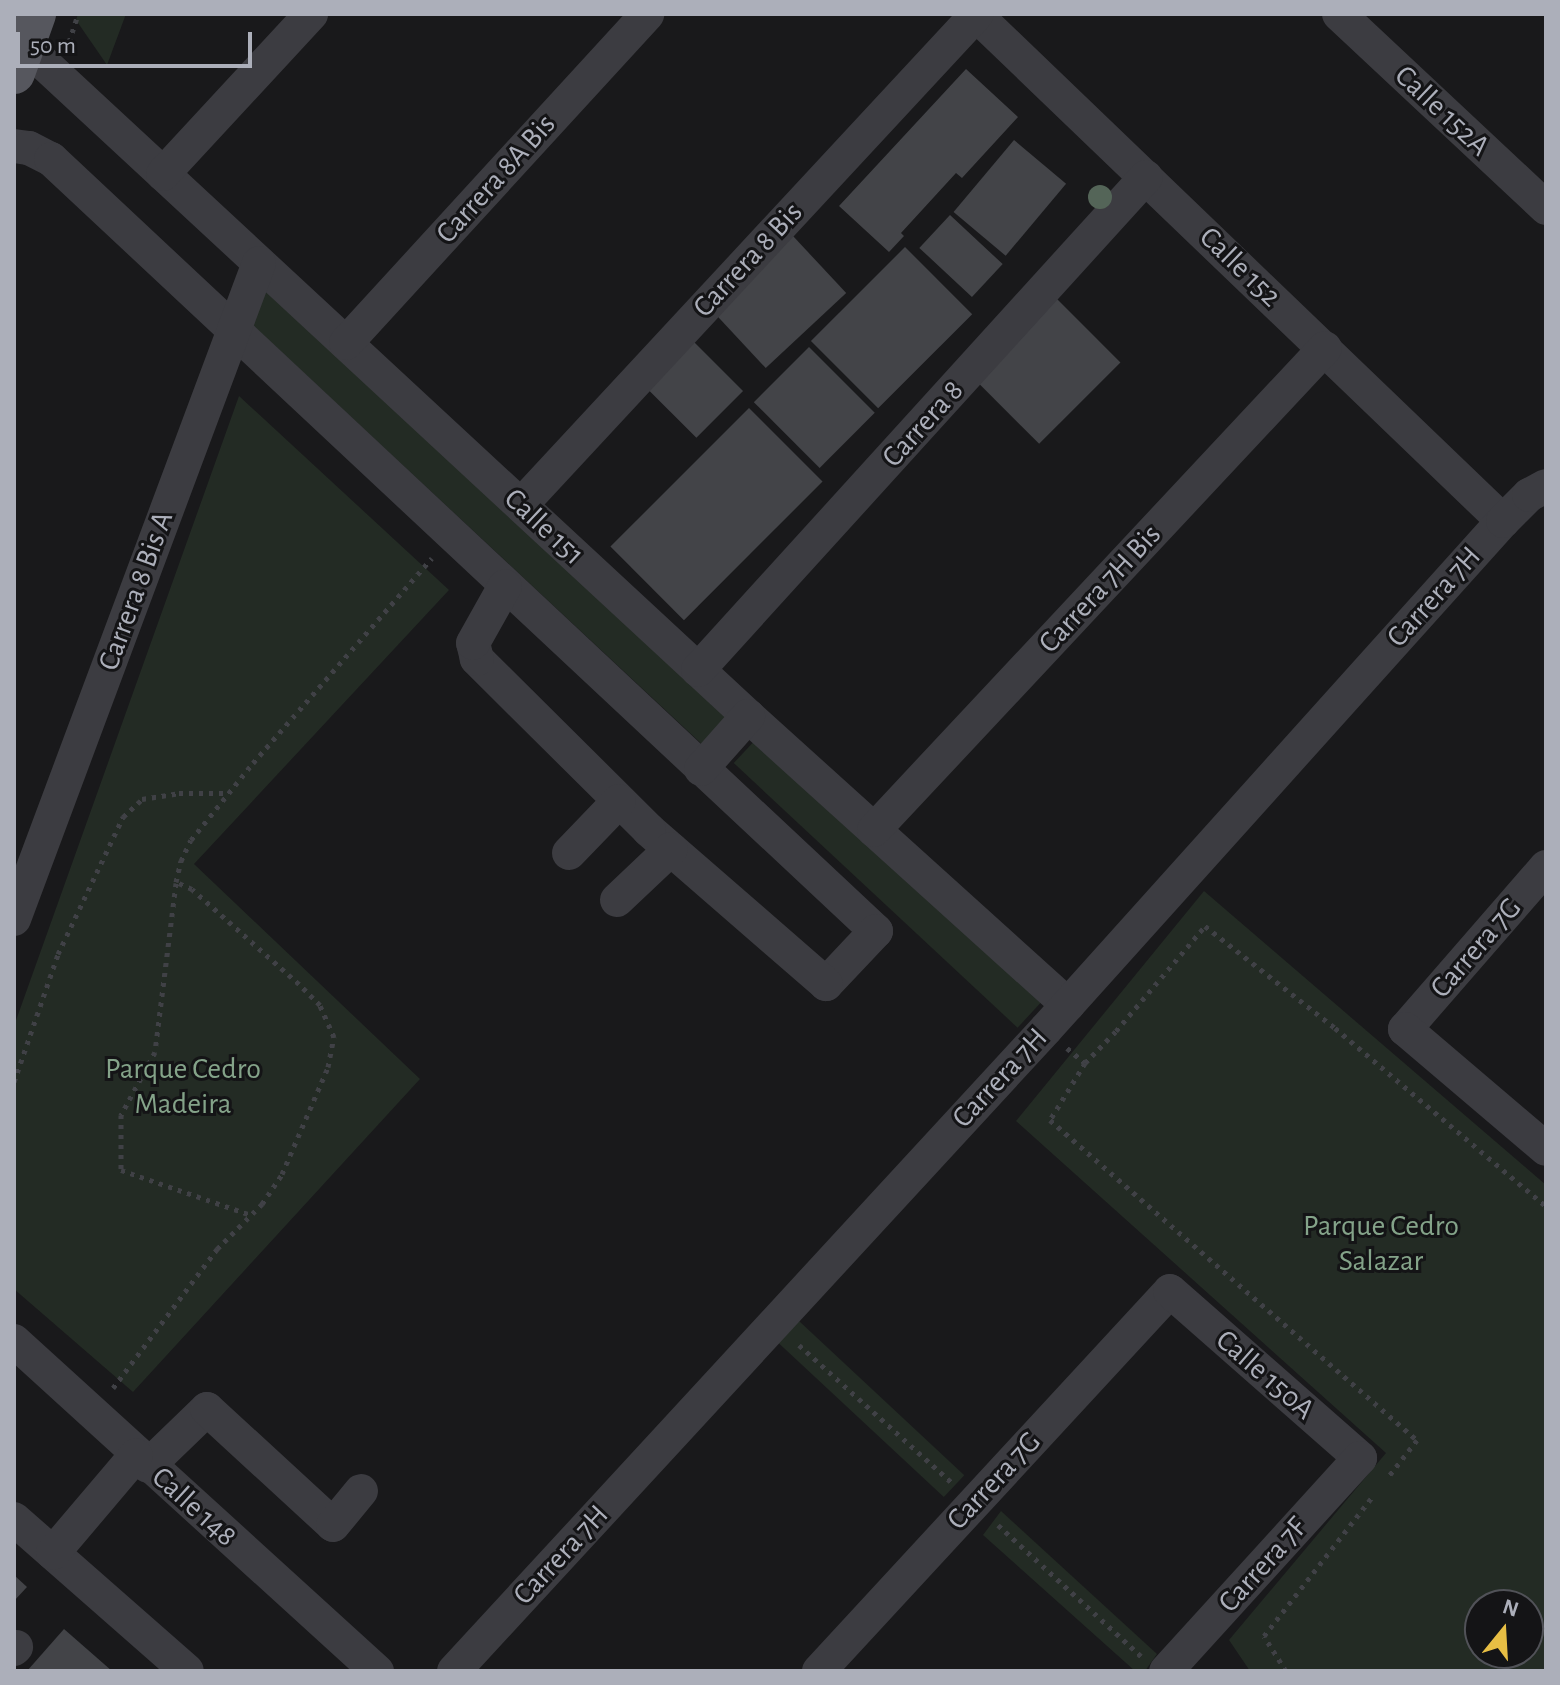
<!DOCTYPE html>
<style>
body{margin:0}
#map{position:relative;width:1560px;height:1685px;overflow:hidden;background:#19191b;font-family:"Alegreya Sans",sans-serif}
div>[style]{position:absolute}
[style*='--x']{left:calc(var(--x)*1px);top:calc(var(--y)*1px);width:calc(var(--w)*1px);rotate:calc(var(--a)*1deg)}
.green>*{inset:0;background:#232b24;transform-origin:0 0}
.building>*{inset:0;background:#434448;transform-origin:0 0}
.path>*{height:5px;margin-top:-2.5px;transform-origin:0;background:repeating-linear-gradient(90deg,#404146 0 4px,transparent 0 10px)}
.minor>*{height:34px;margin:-17px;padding:0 17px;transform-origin:17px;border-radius:17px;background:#3c3c41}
.major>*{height:42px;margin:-21px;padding:0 21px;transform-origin:21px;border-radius:21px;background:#56575e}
.trees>*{width:24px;height:24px;margin:-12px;border-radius:50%;background:#546558}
span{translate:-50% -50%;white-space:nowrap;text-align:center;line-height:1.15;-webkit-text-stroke:6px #141416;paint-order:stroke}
.street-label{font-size:30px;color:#acafba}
.park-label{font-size:30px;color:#84a389}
.frame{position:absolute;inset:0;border:16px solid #acafba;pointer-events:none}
.north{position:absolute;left:1464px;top:1589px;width:80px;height:80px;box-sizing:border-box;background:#141416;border:2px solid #515258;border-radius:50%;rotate:18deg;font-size:22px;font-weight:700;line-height:32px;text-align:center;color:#acafba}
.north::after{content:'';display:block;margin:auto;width:28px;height:36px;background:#e7be44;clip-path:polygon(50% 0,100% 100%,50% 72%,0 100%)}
.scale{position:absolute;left:16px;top:32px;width:236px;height:36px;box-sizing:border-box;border:4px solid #acafba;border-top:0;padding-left:10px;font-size:24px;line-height:28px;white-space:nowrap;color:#acafba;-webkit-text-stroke:6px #141416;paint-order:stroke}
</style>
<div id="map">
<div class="green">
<div style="clip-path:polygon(78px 14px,126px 14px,107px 65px,76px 20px)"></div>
<div style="left:266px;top:287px;width:634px;height:37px;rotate:43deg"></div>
<div style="clip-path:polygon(239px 396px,449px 590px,194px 864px,420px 1079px,133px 1392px,14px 1289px,14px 1026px)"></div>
<div style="left:759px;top:736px;width:388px;height:37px;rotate:43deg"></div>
<div style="clip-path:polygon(evenodd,1204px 891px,1546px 1185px,1546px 1671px,1250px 1671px,1229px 1640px,1386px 1453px,1016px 1121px,1204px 891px,1480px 1605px,1528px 1605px,1528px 1653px,1480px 1653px,1480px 1605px)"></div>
<div style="left:799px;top:1321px;width:226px;height:30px;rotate:43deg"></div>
<div style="clip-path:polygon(1001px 1511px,1157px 1654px,1145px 1671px,1135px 1671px,983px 1535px)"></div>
</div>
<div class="building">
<div style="clip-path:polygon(966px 69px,1018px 117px,962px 178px,956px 173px,901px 233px,904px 236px,889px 252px,839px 206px)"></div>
<div style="left:1014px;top:140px;width:68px;height:94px;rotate:40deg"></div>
<div style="left:950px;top:215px;width:72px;height:45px;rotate:43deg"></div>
<div style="left:793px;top:236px;width:78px;height:110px;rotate:47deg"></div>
<div style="left:905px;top:247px;width:95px;height:133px;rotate:45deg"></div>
<div style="left:1054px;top:296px;width:94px;height:115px;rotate:45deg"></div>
<div style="left:690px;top:338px;width:75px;height:66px;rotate:45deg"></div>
<div style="left:809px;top:347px;width:93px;height:78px;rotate:45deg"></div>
<div style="left:749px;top:408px;width:104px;height:196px;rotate:45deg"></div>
<div style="clip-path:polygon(14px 1575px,27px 1587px,14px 1601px)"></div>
<div style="clip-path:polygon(64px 1629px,112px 1671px,27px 1671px)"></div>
</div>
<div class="path">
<div style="--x:69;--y:42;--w:29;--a:-72"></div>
<div style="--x:176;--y:883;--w:170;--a:97.1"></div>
<div style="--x:155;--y:1052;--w:72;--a:118.4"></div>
<div style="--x:121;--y:1115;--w:55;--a:90"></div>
<div style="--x:121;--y:1170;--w:138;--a:19.1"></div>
<div style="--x:1067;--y:1048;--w:23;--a:40"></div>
<div style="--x:1085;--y:1063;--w:45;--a:-45.9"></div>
<div style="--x:1116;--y:1031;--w:138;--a:-49.7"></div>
<div style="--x:1205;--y:926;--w:165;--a:38.1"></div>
<div style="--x:1335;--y:1028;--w:276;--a:40.2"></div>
<div style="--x:1085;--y:1063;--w:67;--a:121.6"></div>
<div style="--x:1050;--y:1120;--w:487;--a:41.1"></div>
<div style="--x:1417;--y:1440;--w:46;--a:127.9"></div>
<div style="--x:14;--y:1082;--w:135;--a:-71"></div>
<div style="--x:58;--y:954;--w:152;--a:-64.6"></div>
<div style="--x:123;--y:817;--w:26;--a:-43"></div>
<div style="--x:142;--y:799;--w:37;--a:-9"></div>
<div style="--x:179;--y:793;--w:48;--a:0"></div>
<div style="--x:799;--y:1345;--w:206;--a:42"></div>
<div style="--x:113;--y:1388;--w:174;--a:-53.2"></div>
<div style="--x:217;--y:1249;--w:64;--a:-45"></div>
<div style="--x:262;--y:1204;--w:36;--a:-56"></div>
<div style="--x:282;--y:1174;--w:116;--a:-66.7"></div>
<div style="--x:328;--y:1067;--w:31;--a:-79"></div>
<div style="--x:334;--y:1037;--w:35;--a:-114"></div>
<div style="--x:320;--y:1005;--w:30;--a:-135"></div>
<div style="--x:299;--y:984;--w:143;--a:-138.4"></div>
<div style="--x:192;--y:889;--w:17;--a:-156"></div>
<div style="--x:176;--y:882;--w:22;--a:-77"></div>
<div style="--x:181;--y:861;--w:23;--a:-65"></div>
<div style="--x:191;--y:840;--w:99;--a:-51.2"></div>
<div style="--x:253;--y:763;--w:272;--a:-48.9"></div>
<div style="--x:998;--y:1525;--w:194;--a:42.5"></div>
<div style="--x:1286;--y:1671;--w:41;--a:-122.2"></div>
<div style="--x:1264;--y:1636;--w:177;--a:-52.1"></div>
</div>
<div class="minor">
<div style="--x:975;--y:14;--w:732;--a:43.84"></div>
<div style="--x:1339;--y:14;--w:284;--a:43.1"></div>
<div style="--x:24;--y:45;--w:987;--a:42.82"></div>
<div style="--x:748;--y:716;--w:431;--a:42.1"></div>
<div style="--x:14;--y:146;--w:15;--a:8"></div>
<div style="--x:29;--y:148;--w:25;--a:27"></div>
<div style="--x:51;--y:159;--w:1130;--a:43.1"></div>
<div style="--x:876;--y:931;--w:73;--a:133.3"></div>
<div style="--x:826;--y:984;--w:235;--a:-139"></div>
<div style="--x:649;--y:830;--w:243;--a:-135.2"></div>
<div style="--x:477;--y:659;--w:16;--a:-104"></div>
<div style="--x:473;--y:643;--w:65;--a:-60.7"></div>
<div style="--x:163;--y:174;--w:218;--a:-47.2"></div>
<div style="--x:346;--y:343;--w:446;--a:-47.5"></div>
<div style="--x:521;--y:505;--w:669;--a:-47.12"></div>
<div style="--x:698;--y:670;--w:666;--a:-47.74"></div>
<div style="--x:701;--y:769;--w:71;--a:-48.4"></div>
<div style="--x:874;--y:830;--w:660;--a:-46.9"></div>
<div style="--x:569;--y:853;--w:72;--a:-46.1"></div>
<div style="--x:1546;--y:867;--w:215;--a:131"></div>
<div style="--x:1405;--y:1029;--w:185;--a:40.4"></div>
<div style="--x:617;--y:900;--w:74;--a:-43.4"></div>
<div style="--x:14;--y:919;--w:700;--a:-69.52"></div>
<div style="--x:14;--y:1341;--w:491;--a:42.3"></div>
<div style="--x:148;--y:1466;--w:82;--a:-44"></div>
<div style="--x:207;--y:1409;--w:171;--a:42.6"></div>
<div style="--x:333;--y:1525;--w:44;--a:-50.5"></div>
<div style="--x:14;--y:1519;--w:230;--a:41.3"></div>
<div style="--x:53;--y:1553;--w:128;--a:-49.7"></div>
<div style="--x:14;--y:1649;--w:3;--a:-45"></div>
<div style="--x:454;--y:1671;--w:873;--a:-47.32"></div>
<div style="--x:1046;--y:1029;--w:683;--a:-48.03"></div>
<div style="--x:1503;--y:521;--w:37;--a:-45"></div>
<div style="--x:1529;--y:495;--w:19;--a:-28"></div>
<div style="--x:819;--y:1671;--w:517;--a:-47.27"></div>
<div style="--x:1170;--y:1291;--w:253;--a:41.3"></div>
<div style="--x:1360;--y:1458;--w:288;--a:132.3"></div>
</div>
<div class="major">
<div style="--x:14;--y:73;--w:63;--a:-70.4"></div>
</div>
<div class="trees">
<div style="left:1100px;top:197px"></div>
</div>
<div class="street-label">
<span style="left:1442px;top:111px;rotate:43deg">Calle 152A</span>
<span style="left:496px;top:179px;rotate:-48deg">Carrera 8A Bis</span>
<span style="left:748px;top:260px;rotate:-47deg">Carrera 8 Bis</span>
<span style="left:1240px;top:267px;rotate:44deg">Calle 152</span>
<span style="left:923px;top:424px;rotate:-48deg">Carrera 8</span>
<span style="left:544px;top:527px;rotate:43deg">Calle 151</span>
<span style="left:1100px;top:589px;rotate:-47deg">Carrera 7H Bis</span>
<span style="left:136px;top:591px;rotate:-70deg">Carrera 8 Bis A</span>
<span style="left:1434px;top:597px;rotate:-48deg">Carrera 7H</span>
<span style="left:1476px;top:948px;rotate:-49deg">Carrera 7G</span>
<span style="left:1000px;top:1078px;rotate:-47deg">Carrera 7H</span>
<span style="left:1265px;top:1375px;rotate:41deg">Calle 150A</span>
<span style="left:994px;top:1481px;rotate:-47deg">Carrera 7G</span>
<span style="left:194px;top:1507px;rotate:42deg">Calle 148</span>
<span style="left:561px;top:1555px;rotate:-47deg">Carrera 7H</span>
<span style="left:1263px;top:1565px;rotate:-48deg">Carrera 7F</span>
</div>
<div class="park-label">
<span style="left:183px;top:1086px">Parque Cedro<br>Madeira</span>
<span style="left:1381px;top:1243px">Parque Cedro<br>Salazar</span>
</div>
<div class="frame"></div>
<div class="north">N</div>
<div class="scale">50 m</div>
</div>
